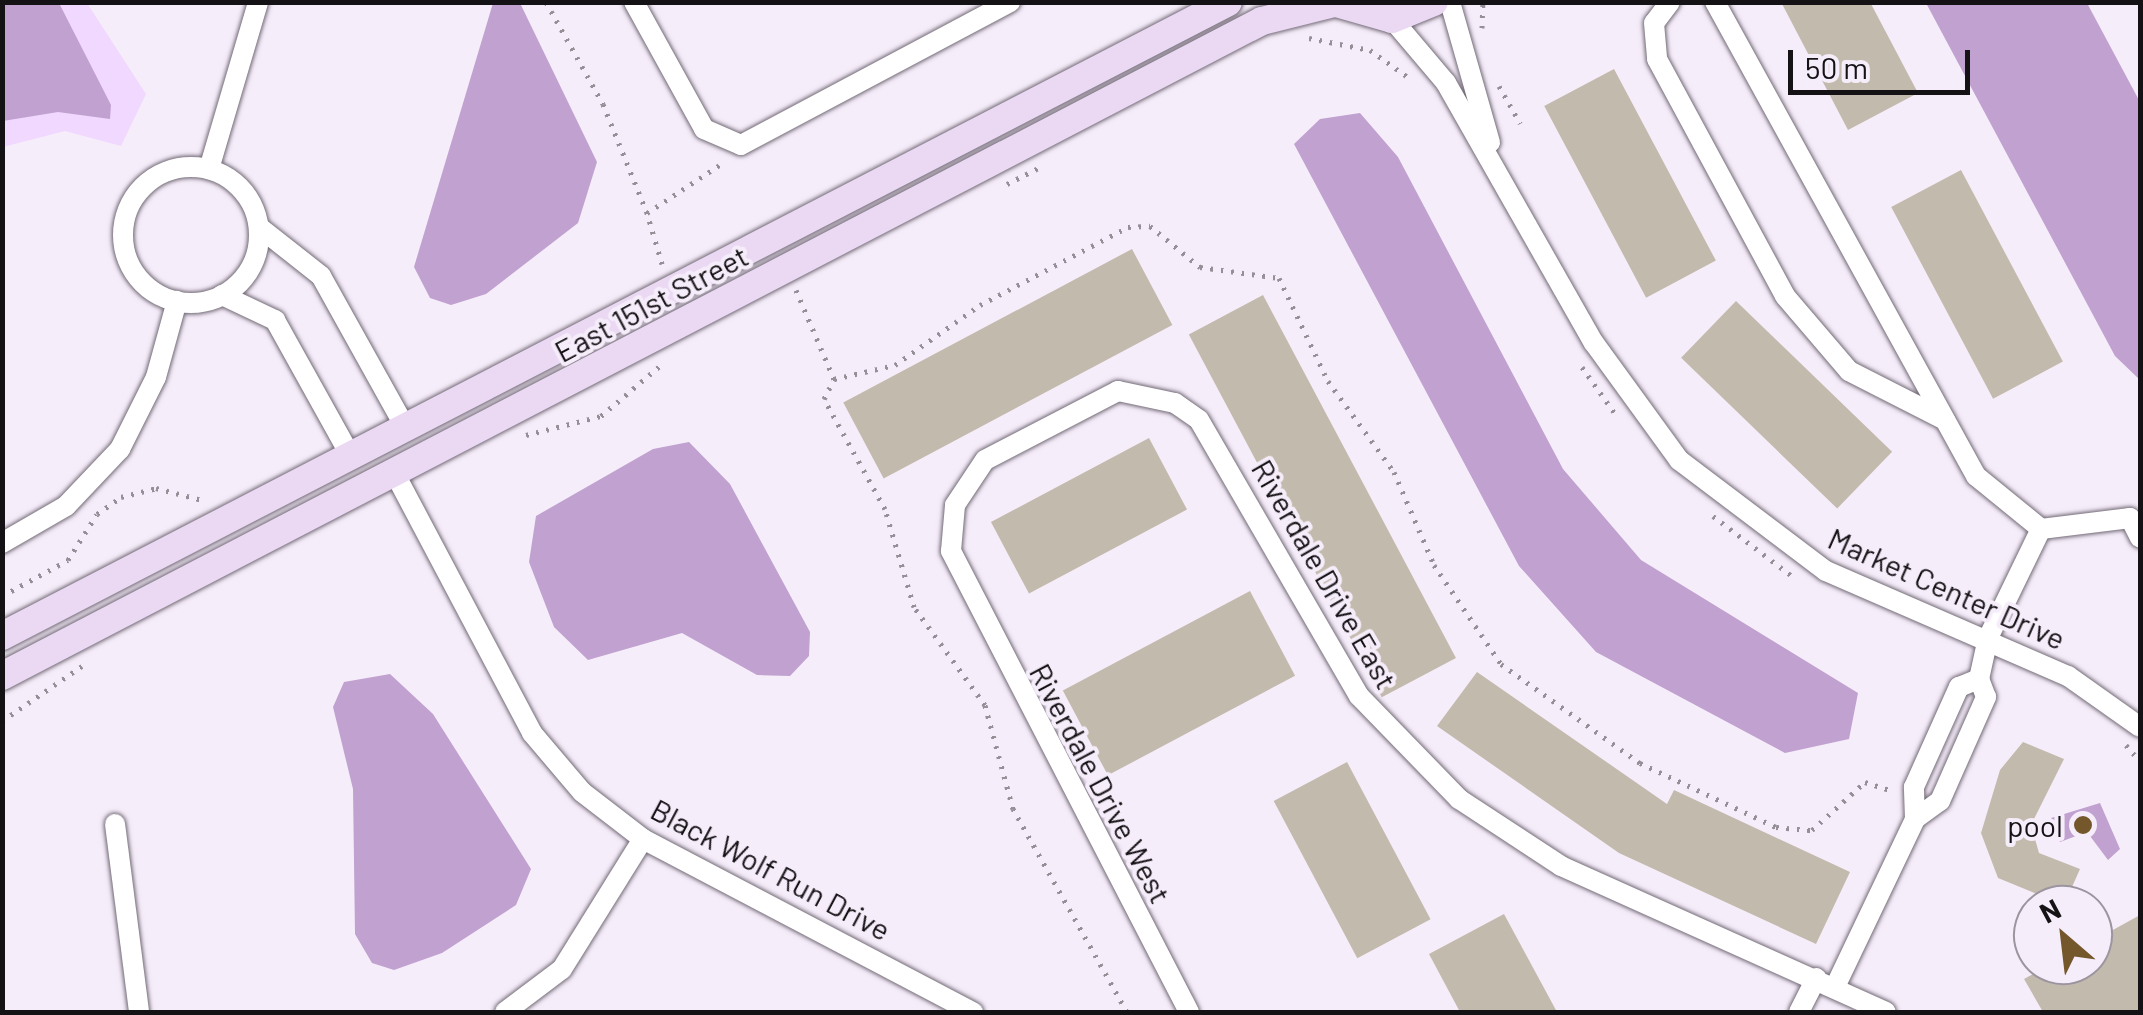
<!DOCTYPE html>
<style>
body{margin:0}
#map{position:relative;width:2143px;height:1015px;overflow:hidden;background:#f6edfa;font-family:Barlow,sans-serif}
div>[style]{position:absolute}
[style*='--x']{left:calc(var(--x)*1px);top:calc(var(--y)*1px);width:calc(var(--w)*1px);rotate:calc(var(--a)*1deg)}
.green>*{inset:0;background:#f1d8fe}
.water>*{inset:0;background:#c0a1d0}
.building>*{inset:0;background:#c2baad;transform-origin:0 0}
.path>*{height:5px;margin-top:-2.5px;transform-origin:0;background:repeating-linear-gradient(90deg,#958f98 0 2.5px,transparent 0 10.5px)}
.roads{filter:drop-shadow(0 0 2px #726a76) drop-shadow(0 0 2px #726a76)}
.street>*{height:20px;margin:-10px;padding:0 10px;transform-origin:10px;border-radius:10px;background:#fff}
.street>.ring{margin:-10px;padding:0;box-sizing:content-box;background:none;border:20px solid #fff;border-radius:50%}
.secondary>*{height:28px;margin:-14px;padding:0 14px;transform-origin:14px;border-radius:14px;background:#ebd9f4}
.dots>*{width:28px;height:28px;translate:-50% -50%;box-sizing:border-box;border:5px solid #f6edfa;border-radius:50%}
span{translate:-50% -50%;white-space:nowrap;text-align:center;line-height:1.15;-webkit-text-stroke:8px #f6edfa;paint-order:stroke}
.street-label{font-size:30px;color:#151216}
.poi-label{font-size:30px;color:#151216}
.right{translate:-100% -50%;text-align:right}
.frame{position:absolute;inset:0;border:5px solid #151216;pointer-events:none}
.north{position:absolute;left:2013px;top:885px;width:100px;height:100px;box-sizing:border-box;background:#f6edfa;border:2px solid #9c959f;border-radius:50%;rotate:332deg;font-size:28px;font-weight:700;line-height:40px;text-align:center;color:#151216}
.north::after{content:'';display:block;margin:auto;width:35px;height:45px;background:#74572b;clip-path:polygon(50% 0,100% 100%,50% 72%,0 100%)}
.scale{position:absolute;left:1788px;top:50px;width:182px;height:45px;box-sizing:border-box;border:5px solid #151216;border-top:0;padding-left:12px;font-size:30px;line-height:35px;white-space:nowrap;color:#151216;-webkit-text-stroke:8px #f6edfa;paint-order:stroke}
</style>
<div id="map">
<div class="green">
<div style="clip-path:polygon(3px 3px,87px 3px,146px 94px,121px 146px,65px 131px,3px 147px)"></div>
</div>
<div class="water">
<div style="clip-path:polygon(2px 3px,59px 3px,111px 105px,110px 119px,58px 112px,3px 121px)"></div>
<div style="clip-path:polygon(493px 3px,520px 3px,597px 162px,578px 223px,486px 294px,451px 305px,430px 298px,414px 267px)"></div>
<div style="clip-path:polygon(1926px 3px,2087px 3px,2140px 102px,2140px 380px,2115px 356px)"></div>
<div style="clip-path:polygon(1360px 113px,1398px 157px,1563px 469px,1641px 560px,1858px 693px,1849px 739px,1785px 753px,1596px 652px,1519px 566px,1294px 144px,1320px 119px)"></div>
<div style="clip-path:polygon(689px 442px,730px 484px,810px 632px,809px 656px,790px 676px,757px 675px,682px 633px,588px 660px,554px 627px,529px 562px,536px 516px,653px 449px)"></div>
<div style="clip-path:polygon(390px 674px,433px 714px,531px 869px,516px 905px,442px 953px,394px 970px,372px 963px,355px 934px,353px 789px,333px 707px,344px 682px)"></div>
<div style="clip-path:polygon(2100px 803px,2120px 849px,2108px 860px,2087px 832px,2060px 842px,2051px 818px)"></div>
</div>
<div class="building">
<div style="clip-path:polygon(1781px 2px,1870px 2px,1918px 93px,1848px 130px)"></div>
<div style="left:1614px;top:69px;width:217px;height:79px;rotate:62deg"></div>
<div style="left:1961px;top:170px;width:217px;height:79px;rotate:62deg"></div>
<div style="left:1132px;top:249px;width:86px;height:327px;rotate:62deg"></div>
<div style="left:1263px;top:295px;width:411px;height:84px;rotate:62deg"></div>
<div style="left:1736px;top:301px;width:217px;height:79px;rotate:44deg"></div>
<div style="left:1149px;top:438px;width:81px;height:179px;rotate:62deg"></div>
<div style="left:1250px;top:591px;width:96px;height:212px;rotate:62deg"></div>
<div style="clip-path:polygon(1477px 672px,1667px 804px,1674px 790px,1850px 872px,1816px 944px,1619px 853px,1437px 726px)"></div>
<div style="clip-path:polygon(2023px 742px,2064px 759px,2031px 825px,2039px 853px,2080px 869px,2064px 905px,1998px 878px,1981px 833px,2000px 770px)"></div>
<div style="left:1347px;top:762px;width:178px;height:83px;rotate:62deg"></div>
<div style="clip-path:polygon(1504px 914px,1557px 1012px,1460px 1012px,1429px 954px)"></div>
<div style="clip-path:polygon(2140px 915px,2140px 1012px,2043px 1012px,2024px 979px,2049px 965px,2093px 965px,2093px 941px)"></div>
</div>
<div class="path">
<div style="--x:546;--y:2;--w:117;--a:60.8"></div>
<div style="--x:603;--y:104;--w:118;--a:68"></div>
<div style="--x:1482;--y:28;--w:26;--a:-88"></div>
<div style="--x:1309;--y:38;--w:62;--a:11.1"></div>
<div style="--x:1370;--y:50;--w:52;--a:35.5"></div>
<div style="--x:1499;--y:86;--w:43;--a:60.4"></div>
<div style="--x:1007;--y:184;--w:38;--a:-27"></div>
<div style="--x:662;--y:264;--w:53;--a:-106.4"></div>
<div style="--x:647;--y:213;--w:92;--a:-33.5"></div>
<div style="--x:796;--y:290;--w:97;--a:66.9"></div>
<div style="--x:1582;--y:367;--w:59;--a:54.7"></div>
<div style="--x:526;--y:435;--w:77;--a:-14.2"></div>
<div style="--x:601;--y:416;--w:80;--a:-40.4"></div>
<div style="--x:1713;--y:516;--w:104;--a:37.2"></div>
<div style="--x:2;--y:596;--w:75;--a:-28.6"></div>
<div style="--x:68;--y:560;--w:54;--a:-57.8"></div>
<div style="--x:97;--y:514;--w:29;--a:-35"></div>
<div style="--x:121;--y:497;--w:36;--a:-14"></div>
<div style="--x:156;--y:488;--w:52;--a:14.6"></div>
<div style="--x:2;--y:721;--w:97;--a:-34.5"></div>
<div style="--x:2126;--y:745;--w:21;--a:49"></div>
<div style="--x:1127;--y:1012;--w:233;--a:-119.3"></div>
<div style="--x:1013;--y:809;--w:108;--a:-105.1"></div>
<div style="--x:985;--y:705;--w:121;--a:-125.9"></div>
<div style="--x:914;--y:607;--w:102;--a:-106.5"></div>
<div style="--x:885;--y:509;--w:126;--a:-119"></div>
<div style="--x:824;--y:399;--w:22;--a:-63"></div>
<div style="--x:834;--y:379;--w:63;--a:-12.9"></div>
<div style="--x:895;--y:365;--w:104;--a:-35.2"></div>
<div style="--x:980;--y:305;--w:167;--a:-27.8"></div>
<div style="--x:1128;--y:227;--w:22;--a:-3"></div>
<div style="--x:1150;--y:226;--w:65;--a:39.4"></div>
<div style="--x:1200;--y:267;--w:80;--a:7.9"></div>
<div style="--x:1279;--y:278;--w:114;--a:64.6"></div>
<div style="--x:1328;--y:381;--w:112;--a:54"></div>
<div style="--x:1394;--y:472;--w:101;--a:66.7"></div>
<div style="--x:1434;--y:565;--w:120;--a:55.9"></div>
<div style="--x:1501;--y:664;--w:171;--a:35.5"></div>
<div style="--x:1640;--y:763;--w:150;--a:25.2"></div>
<div style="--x:1776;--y:827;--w:36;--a:5"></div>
<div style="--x:1812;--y:830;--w:72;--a:-42.2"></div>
<div style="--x:1865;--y:782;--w:28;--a:18"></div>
</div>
<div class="roads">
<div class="street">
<div style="--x:634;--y:2;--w:145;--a:61.1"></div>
<div style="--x:704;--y:129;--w:40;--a:23.4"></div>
<div style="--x:741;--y:145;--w:305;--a:-28"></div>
<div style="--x:1450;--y:2;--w:146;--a:74.1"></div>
<div style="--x:1670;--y:2;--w:26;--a:127"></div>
<div style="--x:1654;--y:23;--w:36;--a:85"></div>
<div style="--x:1657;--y:59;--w:269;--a:61.6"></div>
<div style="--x:1785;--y:296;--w:99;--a:49.5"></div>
<div style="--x:1849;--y:371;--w:108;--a:27"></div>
<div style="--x:1715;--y:2;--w:541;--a:61.16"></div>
<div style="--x:1976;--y:476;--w:84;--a:39.2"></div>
<div style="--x:2041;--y:529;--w:90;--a:-7"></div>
<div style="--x:2130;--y:518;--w:22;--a:63"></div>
<div style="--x:1392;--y:19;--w:84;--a:49.8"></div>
<div style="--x:1446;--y:83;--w:299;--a:60.4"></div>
<div style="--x:1594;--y:343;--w:145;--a:54"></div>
<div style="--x:1679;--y:460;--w:184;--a:37.1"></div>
<div style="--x:1826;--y:571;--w:264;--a:23.5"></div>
<div style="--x:2068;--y:676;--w:88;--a:35.3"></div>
<div class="ring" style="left:123px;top:167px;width:116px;height:116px"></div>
<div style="--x:209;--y:169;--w:174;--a:-73.6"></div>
<div style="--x:259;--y:227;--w:79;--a:38.3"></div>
<div style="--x:321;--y:276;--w:173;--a:60.9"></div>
<div style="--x:222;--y:295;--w:59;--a:25.3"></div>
<div style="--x:275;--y:320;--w:154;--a:60.9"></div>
<div style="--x:395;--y:474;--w:293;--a:62.1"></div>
<div style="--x:532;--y:733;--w:77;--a:49.7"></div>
<div style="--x:582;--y:792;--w:77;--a:37.6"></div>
<div style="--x:643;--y:839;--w:373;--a:27.7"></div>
<div style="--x:2;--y:543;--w:74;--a:-30"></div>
<div style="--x:66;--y:506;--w:79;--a:-46.5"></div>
<div style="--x:120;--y:449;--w:80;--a:-63.4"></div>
<div style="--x:156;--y:377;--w:79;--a:-74.6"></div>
<div style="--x:1915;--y:819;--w:32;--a:-92"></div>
<div style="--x:1914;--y:787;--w:110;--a:-65.8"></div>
<div style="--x:1959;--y:687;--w:22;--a:-22"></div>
<div style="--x:115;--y:824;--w:190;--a:82.7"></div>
<div style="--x:1835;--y:987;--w:186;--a:-64.5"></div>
<div style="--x:1915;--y:819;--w:31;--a:-36"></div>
<div style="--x:1940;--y:801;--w:114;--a:-66.1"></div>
<div style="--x:1986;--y:697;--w:19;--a:-111"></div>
<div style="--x:1979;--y:679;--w:42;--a:-77.6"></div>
<div style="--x:1988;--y:638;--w:121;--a:-64.1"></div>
<div style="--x:505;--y:1012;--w:71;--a:-37"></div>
<div style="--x:562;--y:969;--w:153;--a:-58.1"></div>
<div style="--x:1189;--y:1012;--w:519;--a:-117.31"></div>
<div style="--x:951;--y:551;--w:46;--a:-85"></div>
<div style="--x:955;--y:505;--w:54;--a:-56.3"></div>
<div style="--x:985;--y:460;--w:150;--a:-27.4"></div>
<div style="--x:1118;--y:391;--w:58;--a:11.9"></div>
<div style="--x:1175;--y:403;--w:29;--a:35"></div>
<div style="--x:1199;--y:420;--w:319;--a:59.9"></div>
<div style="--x:1359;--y:696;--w:144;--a:45.8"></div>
<div style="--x:1459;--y:799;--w:122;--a:33.3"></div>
<div style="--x:1561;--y:866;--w:356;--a:24.2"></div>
<div style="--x:1799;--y:1012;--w:38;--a:-63"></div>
</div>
<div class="secondary">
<div style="--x:1333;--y:2;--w:61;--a:16.1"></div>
<div style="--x:1392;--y:19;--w:45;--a:-22"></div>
<div style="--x:2;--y:636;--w:1380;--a:-27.34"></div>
<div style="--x:2;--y:676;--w:1420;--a:-27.47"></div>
<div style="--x:1262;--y:21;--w:74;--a:-14"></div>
</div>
</div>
<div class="dots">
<div style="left:2083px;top:825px;background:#74572b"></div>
</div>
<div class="street-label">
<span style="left:651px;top:303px;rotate:-28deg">East 151st Street</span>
<span style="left:1325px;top:574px;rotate:60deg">Riverdale Drive East</span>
<span style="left:1947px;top:588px;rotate:24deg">Market Center Drive</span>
<span style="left:1101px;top:783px;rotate:62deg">Riverdale Drive West</span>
<span style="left:771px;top:869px;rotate:28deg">Black Wolf Run Drive</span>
</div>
<div class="poi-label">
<span class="right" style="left:2063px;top:825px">pool</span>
</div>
<div class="frame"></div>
<div class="north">N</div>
<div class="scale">50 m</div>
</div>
